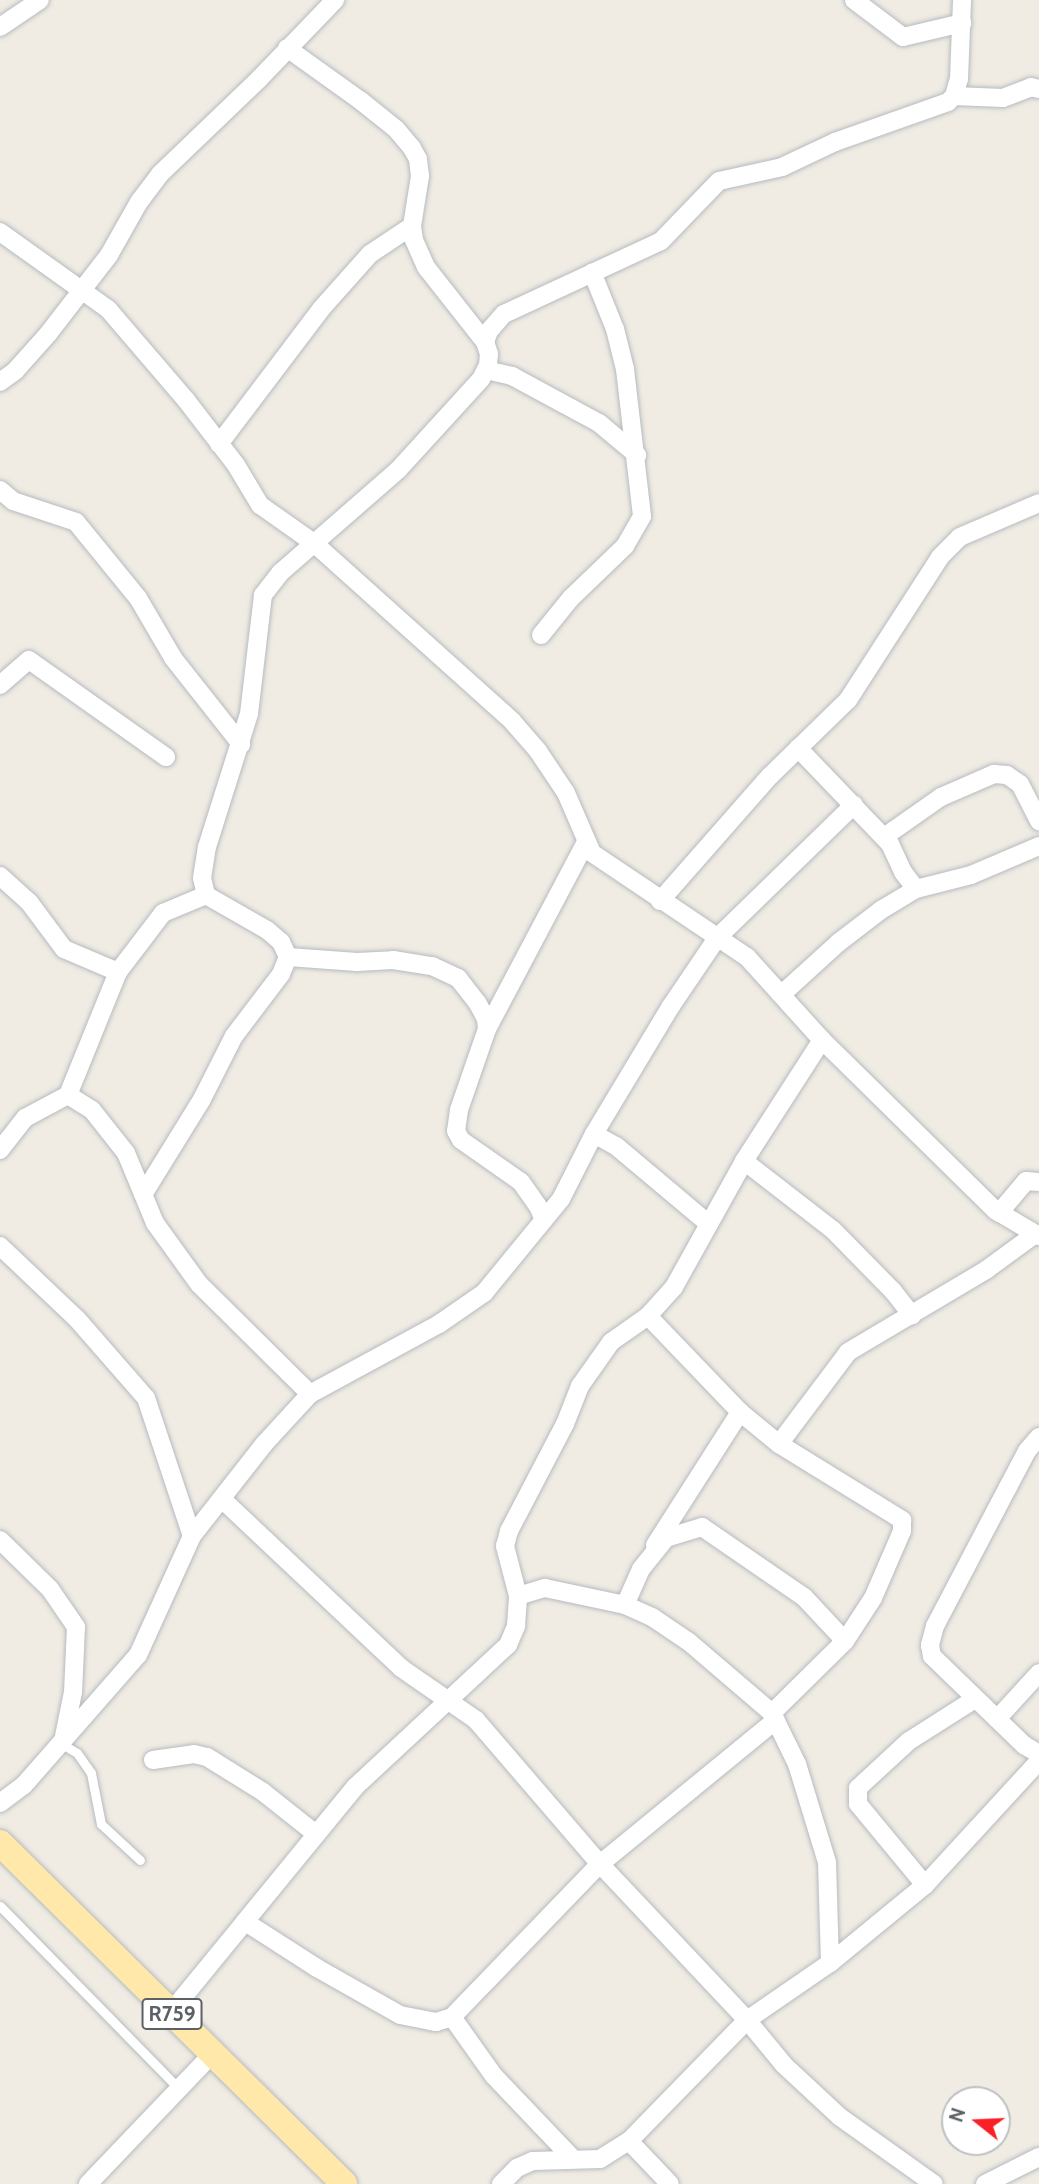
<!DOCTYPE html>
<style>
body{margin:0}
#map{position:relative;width:1039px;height:2184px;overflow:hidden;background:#f0ece4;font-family:Cabin,sans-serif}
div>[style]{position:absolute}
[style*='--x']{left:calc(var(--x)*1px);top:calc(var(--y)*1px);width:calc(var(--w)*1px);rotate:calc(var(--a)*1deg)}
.roads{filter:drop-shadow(0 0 2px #b6bbbf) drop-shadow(0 0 2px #b6bbbf)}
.service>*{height:9px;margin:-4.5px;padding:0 4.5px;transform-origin:4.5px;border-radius:4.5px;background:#fff}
.minor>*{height:18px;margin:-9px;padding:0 9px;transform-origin:9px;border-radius:9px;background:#fff}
.primary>*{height:26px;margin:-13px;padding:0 13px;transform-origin:13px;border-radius:13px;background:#ffe8a9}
span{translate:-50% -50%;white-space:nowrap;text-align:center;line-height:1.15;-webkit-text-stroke:5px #fff;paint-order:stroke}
.shield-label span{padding:2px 5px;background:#fff;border:2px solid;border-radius:5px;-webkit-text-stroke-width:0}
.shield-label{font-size:21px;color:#5c6166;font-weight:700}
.north{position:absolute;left:941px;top:2086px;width:70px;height:70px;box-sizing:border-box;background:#fff;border:2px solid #bec0c2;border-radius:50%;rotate:288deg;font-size:19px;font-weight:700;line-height:28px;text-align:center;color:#5c6166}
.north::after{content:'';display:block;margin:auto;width:24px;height:32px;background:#f92026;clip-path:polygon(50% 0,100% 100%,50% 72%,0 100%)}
</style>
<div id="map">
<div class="roads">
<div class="service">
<div style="--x:62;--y:1744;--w:17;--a:31"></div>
<div style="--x:77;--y:1753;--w:24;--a:55"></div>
<div style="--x:91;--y:1773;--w:52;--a:78.9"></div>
<div style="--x:101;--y:1824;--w:53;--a:42.7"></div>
<div style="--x:0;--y:1906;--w:256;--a:45.6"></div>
</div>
<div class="minor">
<div style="--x:854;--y:0;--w:61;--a:37.1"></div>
<div style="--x:903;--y:37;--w:61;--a:-13.3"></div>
<div style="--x:0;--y:27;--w:48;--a:-34"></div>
<div style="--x:954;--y:96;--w:49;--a:2.3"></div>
<div style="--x:1003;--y:98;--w:30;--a:-21"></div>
<div style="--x:1031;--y:87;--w:8;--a:14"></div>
<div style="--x:0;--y:232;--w:133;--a:35.5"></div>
<div style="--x:108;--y:309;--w:120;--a:49.4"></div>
<div style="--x:186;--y:400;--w:82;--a:52.4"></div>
<div style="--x:236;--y:465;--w:47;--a:59"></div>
<div style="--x:260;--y:505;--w:67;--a:35.3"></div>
<div style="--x:315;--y:544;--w:265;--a:41.9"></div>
<div style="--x:512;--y:721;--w:40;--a:49"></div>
<div style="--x:538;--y:751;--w:50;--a:56.3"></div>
<div style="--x:566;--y:793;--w:65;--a:66.6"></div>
<div style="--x:592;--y:853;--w:187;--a:33.9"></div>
<div style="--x:747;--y:957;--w:112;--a:47.9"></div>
<div style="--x:822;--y:1040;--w:243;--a:44.5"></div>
<div style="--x:995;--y:1210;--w:51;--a:30.6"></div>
<div style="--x:485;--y:342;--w:12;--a:-70"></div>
<div style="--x:489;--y:331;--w:23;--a:-49"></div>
<div style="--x:504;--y:314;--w:173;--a:-24.9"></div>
<div style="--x:661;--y:241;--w:83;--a:-46"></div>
<div style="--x:719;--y:181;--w:65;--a:-12.5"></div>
<div style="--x:782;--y:167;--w:59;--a:-25.3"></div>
<div style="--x:835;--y:142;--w:120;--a:-19.5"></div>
<div style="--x:948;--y:102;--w:8;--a:-45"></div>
<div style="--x:954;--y:96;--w:18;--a:-74"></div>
<div style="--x:959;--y:79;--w:79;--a:-87.8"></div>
<div style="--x:486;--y:370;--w:27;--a:13"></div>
<div style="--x:512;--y:376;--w:99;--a:28.4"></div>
<div style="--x:599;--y:423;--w:50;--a:40.1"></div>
<div style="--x:0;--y:382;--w:19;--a:-36"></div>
<div style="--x:15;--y:371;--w:50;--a:-48.3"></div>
<div style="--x:48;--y:334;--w:100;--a:-52.3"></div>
<div style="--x:109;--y:255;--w:61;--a:-60.5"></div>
<div style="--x:139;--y:202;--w:35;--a:-53"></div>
<div style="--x:160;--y:174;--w:137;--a:-43.8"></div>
<div style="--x:259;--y:79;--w:110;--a:-46.1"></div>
<div style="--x:219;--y:444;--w:169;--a:-52.9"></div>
<div style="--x:321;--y:309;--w:74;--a:-48.3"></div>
<div style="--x:370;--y:254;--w:50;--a:-33.7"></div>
<div style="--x:0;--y:490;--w:17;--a:40"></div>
<div style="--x:13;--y:501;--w:66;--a:18.4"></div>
<div style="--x:76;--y:522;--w:98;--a:50.8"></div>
<div style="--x:138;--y:598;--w:69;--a:59.7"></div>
<div style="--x:173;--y:658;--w:110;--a:51.7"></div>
<div style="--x:541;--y:635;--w:48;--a:-51"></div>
<div style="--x:571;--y:598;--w:75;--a:-43.9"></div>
<div style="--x:625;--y:546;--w:34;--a:-60"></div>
<div style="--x:642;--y:516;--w:148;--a:-96.6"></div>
<div style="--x:625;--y:369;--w:41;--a:-104"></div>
<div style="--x:615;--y:329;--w:61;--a:-112"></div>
<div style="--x:0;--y:685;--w:38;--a:-41"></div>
<div style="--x:29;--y:660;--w:168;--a:35.3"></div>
<div style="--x:798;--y:748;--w:133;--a:46.2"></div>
<div style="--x:890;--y:844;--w:31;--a:65"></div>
<div style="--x:903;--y:872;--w:21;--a:53"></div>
<div style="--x:884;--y:837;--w:70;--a:-35.1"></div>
<div style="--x:941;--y:797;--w:58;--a:-23.5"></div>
<div style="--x:994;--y:774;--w:13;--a:4"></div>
<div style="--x:1007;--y:775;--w:16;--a:35"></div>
<div style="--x:1020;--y:784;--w:42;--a:62.8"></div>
<div style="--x:0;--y:876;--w:39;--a:42"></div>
<div style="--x:29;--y:902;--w:59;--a:53.3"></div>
<div style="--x:64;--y:949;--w:59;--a:23.1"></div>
<div style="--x:660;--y:901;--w:167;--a:-48.7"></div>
<div style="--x:770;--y:776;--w:109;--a:-44.3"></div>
<div style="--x:848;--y:700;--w:170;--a:-57.2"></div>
<div style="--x:940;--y:557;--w:28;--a:-45"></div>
<div style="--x:960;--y:537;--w:86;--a:-23.3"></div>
<div style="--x:288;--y:957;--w:69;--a:4.1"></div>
<div style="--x:357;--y:962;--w:36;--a:-3"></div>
<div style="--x:393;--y:960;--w:39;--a:9"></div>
<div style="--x:432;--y:966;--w:29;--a:25"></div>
<div style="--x:458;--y:978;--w:31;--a:52"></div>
<div style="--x:477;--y:1002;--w:19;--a:62"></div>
<div style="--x:486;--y:1019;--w:10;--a:84"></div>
<div style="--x:487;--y:1029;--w:86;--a:109.1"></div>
<div style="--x:459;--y:1110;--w:21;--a:98"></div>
<div style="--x:456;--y:1131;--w:10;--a:61"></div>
<div style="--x:461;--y:1140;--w:73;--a:35"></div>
<div style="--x:521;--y:1182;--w:29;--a:55"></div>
<div style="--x:538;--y:1206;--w:15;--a:67"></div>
<div style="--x:782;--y:994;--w:76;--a:-42.3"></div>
<div style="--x:838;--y:943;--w:54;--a:-37.5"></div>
<div style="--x:881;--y:910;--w:41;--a:-31"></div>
<div style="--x:916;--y:889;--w:57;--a:-14.3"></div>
<div style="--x:971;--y:875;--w:74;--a:-23.1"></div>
<div style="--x:487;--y:1029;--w:212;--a:-62.1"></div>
<div style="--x:68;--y:1095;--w:28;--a:32"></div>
<div style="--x:92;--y:1110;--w:55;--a:51.7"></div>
<div style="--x:126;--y:1153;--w:76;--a:67.5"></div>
<div style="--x:155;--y:1223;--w:75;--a:54.2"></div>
<div style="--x:199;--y:1284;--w:156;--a:44.7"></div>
<div style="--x:594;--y:1134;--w:25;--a:29"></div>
<div style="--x:616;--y:1146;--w:121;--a:40"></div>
<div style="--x:0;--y:1150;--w:41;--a:-52"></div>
<div style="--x:25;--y:1118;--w:49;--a:-28.1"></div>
<div style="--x:68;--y:1095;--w:133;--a:-67.9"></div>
<div style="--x:118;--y:972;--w:74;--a:-52.7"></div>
<div style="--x:163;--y:913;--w:47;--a:-22.7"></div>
<div style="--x:744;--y:1161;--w:113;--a:37.8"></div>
<div style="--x:833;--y:1230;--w:86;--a:45.5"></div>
<div style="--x:893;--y:1291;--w:31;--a:52"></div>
<div style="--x:144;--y:1193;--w:110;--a:-58.3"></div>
<div style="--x:202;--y:1099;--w:71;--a:-63.1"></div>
<div style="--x:234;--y:1036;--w:78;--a:-52.8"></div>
<div style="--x:281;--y:974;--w:18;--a:-68"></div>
<div style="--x:288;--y:957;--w:17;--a:-115"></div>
<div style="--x:281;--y:942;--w:18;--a:-139"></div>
<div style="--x:267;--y:930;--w:70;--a:-150.2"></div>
<div style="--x:206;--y:895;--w:17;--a:-103"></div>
<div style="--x:202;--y:878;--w:31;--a:-81"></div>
<div style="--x:207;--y:847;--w:139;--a:-72.5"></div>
<div style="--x:249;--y:714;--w:120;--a:-83.3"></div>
<div style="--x:263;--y:595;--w:29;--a:-52"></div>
<div style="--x:281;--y:572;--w:155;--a:-41.1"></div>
<div style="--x:398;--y:470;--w:123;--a:-47.6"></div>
<div style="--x:481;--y:379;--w:16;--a:-63"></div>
<div style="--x:488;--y:365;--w:11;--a:-85"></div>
<div style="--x:489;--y:354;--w:13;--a:-108"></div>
<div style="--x:485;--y:342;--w:95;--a:-128.2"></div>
<div style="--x:426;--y:267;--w:30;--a:-114"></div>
<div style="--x:414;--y:240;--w:14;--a:-98"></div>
<div style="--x:412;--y:226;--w:51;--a:-80.9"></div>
<div style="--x:420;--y:176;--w:17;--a:-97"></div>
<div style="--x:418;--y:159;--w:13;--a:-119"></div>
<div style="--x:412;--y:148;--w:25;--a:-130"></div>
<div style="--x:396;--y:129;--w:45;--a:-141.3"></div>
<div style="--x:361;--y:101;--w:91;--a:-144.4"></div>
<div style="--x:999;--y:1213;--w:42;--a:-49.8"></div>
<div style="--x:1026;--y:1181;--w:13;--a:4"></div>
<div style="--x:0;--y:1246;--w:106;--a:43.5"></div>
<div style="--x:77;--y:1319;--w:105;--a:48.9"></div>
<div style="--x:146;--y:1398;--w:145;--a:71.6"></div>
<div style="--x:648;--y:1316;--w:133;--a:46.2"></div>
<div style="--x:740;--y:1412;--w:50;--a:39.4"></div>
<div style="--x:779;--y:1444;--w:145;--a:31.7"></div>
<div style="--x:902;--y:1520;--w:11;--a:90"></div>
<div style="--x:902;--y:1531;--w:73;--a:113.4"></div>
<div style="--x:873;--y:1598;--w:51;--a:123.1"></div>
<div style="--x:845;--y:1641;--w:103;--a:135.4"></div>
<div style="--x:1039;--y:1437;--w:18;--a:131"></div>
<div style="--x:1027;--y:1451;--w:41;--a:117.8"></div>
<div style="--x:1008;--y:1487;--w:157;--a:117.7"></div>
<div style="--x:935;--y:1626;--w:20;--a:105"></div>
<div style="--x:930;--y:1645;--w:11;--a:80"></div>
<div style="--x:932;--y:1656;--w:128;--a:44.1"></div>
<div style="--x:1024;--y:1745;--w:17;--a:31"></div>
<div style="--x:779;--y:1444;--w:115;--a:-53.1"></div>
<div style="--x:848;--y:1352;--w:161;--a:-30.7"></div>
<div style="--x:986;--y:1270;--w:61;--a:-36.3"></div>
<div style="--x:223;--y:1500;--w:245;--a:43.3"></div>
<div style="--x:401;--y:1668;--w:91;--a:34.7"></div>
<div style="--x:476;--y:1720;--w:190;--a:49.3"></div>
<div style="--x:600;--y:1864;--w:214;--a:46.7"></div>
<div style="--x:747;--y:2020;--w:58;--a:50.6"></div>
<div style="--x:784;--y:2065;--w:76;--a:42.9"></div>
<div style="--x:840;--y:2117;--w:115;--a:35.5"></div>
<div style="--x:0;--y:1540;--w:70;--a:44.4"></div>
<div style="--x:50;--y:1589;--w:46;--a:55.6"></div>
<div style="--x:76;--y:1627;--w:65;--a:92.6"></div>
<div style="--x:73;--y:1692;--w:50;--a:101.5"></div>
<div style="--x:655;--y:1545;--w:158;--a:-57.4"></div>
<div style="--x:518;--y:1596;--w:28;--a:-17"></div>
<div style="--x:545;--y:1588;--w:82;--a:12"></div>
<div style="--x:625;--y:1605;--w:30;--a:24"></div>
<div style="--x:652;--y:1617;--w:45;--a:34"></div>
<div style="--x:689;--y:1642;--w:109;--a:40.5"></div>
<div style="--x:772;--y:1713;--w:57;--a:63.9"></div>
<div style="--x:797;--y:1764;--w:102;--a:73"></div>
<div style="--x:827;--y:1862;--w:101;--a:88.3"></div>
<div style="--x:625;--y:1605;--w:39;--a:-66"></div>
<div style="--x:641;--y:1569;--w:40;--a:-51"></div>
<div style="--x:666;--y:1538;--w:38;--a:-17"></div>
<div style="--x:702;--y:1527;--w:124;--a:34.5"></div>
<div style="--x:804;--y:1597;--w:60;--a:47"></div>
<div style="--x:997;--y:1719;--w:62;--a:-47.6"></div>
<div style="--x:153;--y:1760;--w:41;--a:-8.3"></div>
<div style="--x:194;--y:1754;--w:13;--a:13"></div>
<div style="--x:207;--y:1757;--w:66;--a:32"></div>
<div style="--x:263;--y:1792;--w:68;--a:38.4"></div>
<div style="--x:0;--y:1803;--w:30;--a:-37"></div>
<div style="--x:24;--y:1785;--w:173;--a:-48.8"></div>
<div style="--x:138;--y:1655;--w:131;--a:-65.6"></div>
<div style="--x:192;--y:1536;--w:118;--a:-51.9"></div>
<div style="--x:265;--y:1443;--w:67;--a:-47.4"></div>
<div style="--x:310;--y:1394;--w:147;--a:-28.5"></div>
<div style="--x:439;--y:1324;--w:55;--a:-34.6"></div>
<div style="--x:484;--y:1293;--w:122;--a:-50.7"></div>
<div style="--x:561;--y:1199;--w:73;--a:-63.1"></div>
<div style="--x:594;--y:1134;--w:149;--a:-59"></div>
<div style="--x:671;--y:1006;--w:82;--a:-55.9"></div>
<div style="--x:717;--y:938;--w:191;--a:-44.2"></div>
<div style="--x:925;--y:1885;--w:105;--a:-129.6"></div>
<div style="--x:858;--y:1804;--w:16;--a:-90"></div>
<div style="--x:858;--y:1788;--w:69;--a:-42.7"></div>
<div style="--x:909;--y:1741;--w:78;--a:-32.5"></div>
<div style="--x:247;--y:1923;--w:83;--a:32.7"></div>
<div style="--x:317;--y:1968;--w:95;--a:29.5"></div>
<div style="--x:400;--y:2015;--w:37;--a:11"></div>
<div style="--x:436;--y:2022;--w:17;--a:-17"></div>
<div style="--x:452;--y:2017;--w:213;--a:-46"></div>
<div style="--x:600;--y:1864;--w:227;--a:-39.3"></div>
<div style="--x:171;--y:2012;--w:291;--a:-50.7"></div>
<div style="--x:355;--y:1787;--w:209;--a:-42.9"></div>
<div style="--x:508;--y:1645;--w:21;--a:-67"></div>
<div style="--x:516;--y:1626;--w:30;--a:-86"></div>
<div style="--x:518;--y:1596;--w:52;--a:-104.6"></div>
<div style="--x:505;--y:1546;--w:16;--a:-75"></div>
<div style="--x:509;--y:1531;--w:121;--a:-62.4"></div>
<div style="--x:565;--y:1424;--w:41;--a:-68.5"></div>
<div style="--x:580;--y:1386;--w:54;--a:-54.8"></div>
<div style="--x:611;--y:1342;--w:45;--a:-35.1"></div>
<div style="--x:648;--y:1316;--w:39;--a:-48"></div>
<div style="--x:674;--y:1287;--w:144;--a:-60.9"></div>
<div style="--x:744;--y:1161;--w:144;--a:-57.2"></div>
<div style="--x:452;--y:2017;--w:72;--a:54.6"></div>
<div style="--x:494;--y:2076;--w:115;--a:46.4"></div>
<div style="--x:629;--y:2141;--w:59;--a:46.4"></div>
<div style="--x:88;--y:2184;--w:181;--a:-46.3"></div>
<div style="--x:501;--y:2184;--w:23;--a:-45"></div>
<div style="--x:517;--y:2168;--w:17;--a:-24"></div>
<div style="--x:533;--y:2161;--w:67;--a:-1.7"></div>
<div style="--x:600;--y:2159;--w:34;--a:-32"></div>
<div style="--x:629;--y:2141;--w:169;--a:-45.7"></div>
<div style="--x:747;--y:2020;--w:101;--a:-34.5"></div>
<div style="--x:830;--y:1963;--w:123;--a:-39.4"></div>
<div style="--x:925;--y:1885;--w:168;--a:-47.4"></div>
<div style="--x:985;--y:2184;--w:60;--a:-26.6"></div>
</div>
<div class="primary">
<div style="--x:0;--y:1843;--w:484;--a:44.7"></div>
</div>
</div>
<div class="shield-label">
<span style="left:172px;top:2014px">R759</span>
</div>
<div class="north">N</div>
</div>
